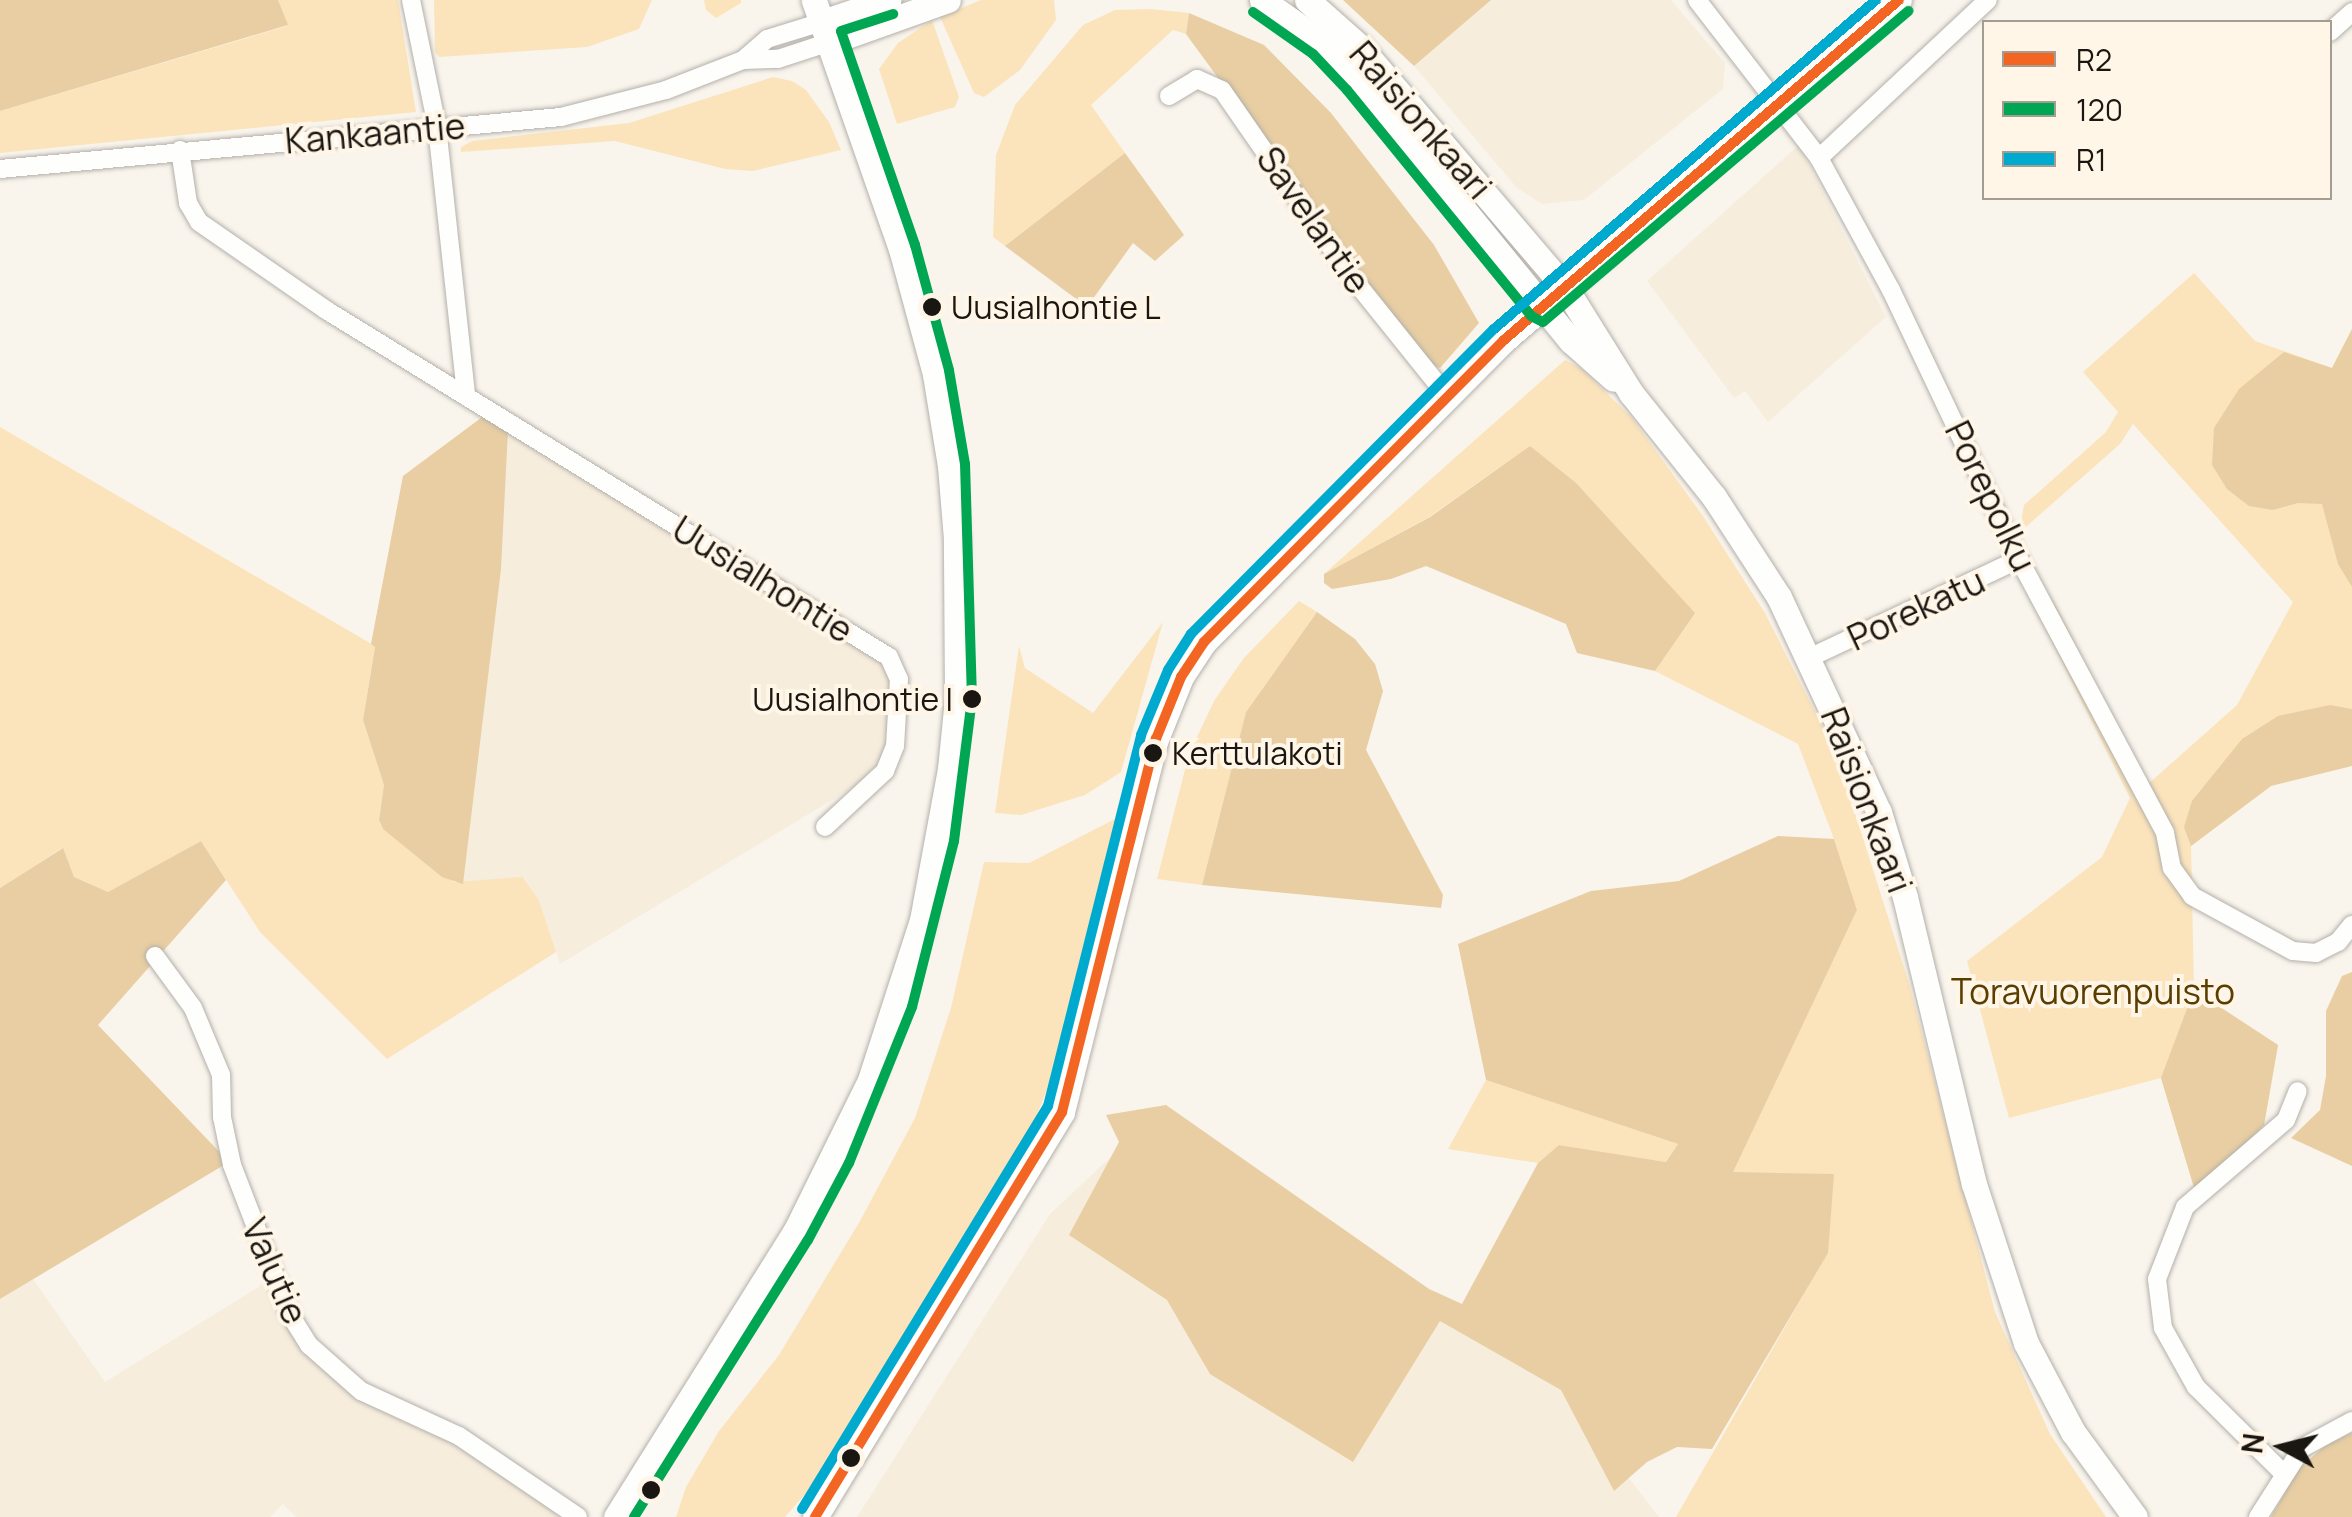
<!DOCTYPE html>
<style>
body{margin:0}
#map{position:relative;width:2352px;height:1517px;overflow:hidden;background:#f9f5ed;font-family:Manrope,sans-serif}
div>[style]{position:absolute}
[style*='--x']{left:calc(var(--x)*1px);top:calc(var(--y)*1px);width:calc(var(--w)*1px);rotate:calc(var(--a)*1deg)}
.built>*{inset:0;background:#f6eddd}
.green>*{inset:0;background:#fbe4bc}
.forest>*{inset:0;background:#e8cea2}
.roads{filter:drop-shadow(0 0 2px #b4b0aa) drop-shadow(0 0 2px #b4b0aa)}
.street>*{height:18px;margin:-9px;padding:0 9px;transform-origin:9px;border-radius:9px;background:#fefefc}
.secondary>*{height:25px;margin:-12.5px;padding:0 12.5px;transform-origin:12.5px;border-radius:12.5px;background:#fefefc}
.bus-1>*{height:10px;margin:-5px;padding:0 5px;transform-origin:5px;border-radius:5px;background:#f26522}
.bus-2>*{height:10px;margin:-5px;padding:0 5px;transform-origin:5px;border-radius:5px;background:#00a651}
.bus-3>*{height:10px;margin:-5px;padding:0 5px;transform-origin:5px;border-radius:5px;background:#00a9ce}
.dots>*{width:28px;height:28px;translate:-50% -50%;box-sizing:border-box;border:5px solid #fff6e7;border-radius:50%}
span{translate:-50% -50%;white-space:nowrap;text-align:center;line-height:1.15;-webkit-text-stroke:8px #fff6e7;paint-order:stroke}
.bus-label{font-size:32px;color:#1a1712}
.left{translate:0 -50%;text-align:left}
.right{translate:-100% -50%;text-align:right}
.street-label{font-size:35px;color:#1a1712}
.park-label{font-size:35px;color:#5a3e00}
.legend{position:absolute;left:1982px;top:20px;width:350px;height:180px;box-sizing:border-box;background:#fff6e7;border:2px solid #a39d92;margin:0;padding:12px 18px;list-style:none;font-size:30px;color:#1a1712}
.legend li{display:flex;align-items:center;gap:20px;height:50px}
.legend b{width:50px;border:2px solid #a39d92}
.north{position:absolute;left:2232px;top:1397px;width:100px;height:100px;-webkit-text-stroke:8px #fff6e7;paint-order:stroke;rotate:277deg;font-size:28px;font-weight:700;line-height:40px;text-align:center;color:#1a1712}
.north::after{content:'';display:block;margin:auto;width:35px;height:45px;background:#1a1712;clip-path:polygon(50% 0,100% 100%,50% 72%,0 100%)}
</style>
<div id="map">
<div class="built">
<div style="clip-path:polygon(1491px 0,1671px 0,1725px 63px,1723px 89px,1584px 200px,1542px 204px,1516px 187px,1414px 66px)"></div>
<div style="clip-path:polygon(1799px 145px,1886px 317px,1768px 422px,1745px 391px,1734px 398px,1647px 281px)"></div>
<div style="clip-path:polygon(485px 415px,912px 678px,900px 759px,560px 964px,539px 900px,524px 877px,463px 884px,383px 829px,375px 647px,371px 644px,403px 476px)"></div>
<div style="clip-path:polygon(1166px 1105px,1429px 1289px,1462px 1304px,1561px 1390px,1659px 1517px,857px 1517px,1050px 1214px)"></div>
<div style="clip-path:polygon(33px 1279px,105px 1382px,268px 1281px,271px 1300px,306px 1354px,399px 1404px,563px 1517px,296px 1517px,283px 1504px,270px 1517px,0 1517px,0 1299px)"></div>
</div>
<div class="green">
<div style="clip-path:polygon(278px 0,398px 0,416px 112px,0 153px,0 111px,287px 26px)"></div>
<div style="clip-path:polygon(434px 0,652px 0,639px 29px,587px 47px,439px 57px,435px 52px)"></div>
<div style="clip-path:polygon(704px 0,741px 0,741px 3px,716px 18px,706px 10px)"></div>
<div style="clip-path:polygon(981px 0,1054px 0,1056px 20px,1020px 70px,984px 97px,974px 93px,940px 17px)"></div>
<div style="clip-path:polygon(1151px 9px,1189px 13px,1186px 34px,1173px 30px,1091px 105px,1125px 153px,1005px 246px,993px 237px,996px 155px,1015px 105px,1083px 25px,1115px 10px)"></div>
<div style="clip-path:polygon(932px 20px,959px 97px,955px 107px,897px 124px,879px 69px,898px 43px)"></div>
<div style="clip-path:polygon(773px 77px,792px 81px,806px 90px,829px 122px,841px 150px,753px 171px,725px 169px,615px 141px,461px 152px,461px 147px,472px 141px,629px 123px)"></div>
<div style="clip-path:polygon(2194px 273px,2255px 341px,2332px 368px,2352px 329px,2352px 725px,2191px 846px,2194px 990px,2278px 1045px,2264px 1125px,2196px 1194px,2161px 1078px,2009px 1118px,1967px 961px,2102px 857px,2130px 798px,2031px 600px,2053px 600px,2147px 785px,2237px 705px,2293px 602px,2133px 424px,2120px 444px,2019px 533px,2024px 505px,2106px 432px,2118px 412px,2083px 372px)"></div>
<div style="clip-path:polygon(1565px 360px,1582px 369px,1632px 418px,1703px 516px,1765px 613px,1836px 753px,1909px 983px,1995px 1312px,2050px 1434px,2106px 1517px,1676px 1517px,1828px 1252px,1732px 1172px,1857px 910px,1834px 839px,1798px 744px,1655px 671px,1694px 613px,1530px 446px,1429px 517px,1324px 574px)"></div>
<div style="clip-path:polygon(0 427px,375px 646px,363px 720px,384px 785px,379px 820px,383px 829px,454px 882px,523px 877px,539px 900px,556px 952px,387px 1059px,260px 932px,201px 841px,108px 892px,74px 877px,62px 848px,0 888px)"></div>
<div style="clip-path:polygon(1299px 601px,1317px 612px,1246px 712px,1202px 885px,1157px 879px,1189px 754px,1214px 701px,1243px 659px)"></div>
<div style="clip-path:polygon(1163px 622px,1121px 772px,1085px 795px,1021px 815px,995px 813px,1019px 646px,1025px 668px,1093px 713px)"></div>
<div style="clip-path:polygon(1117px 818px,1102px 897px,1055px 1069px,1031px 1130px,843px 1451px,785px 1517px,676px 1517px,686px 1487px,719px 1431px,779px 1355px,860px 1221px,915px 1118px,951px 1008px,984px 862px,1029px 863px)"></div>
<div style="clip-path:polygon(1486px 1080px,1678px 1144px,1666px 1162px,1559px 1145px,1538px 1163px,1448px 1149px)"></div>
</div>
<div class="forest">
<div style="clip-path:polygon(0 0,278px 0,288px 25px,0 111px)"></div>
<div style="clip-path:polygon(1343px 0,1491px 0,1414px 66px)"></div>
<div style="clip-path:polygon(1189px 13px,1264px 45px,1331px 113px,1434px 245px,1479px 323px,1440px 368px,1427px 364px,1186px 34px)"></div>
<div style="clip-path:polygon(1125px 153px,1184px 235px,1155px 261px,1133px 243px,1087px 307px,1005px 246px)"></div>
<div style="clip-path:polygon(2352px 329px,2352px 587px,2338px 564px,2322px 504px,2298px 503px,2273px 510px,2249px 506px,2227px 489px,2212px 465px,2214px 428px,2239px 389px,2284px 352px,2332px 368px)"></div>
<div style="clip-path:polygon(485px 415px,508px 430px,501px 569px,463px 884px,442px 877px,383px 829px,379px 820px,384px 785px,363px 720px,375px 647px,371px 644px,403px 476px)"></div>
<div style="clip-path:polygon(1530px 446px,1576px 483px,1695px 613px,1655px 671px,1577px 653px,1566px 624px,1426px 566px,1391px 579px,1332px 589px,1324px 583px,1324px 574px,1430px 517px)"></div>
<div style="clip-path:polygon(1317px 612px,1355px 639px,1375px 664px,1383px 691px,1366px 750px,1443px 895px,1441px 908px,1202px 885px,1246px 712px)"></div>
<div style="clip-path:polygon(2330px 705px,2352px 709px,2352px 766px,2271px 786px,2191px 846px,2184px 827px,2192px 801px,2242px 739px,2278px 716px)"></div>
<div style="clip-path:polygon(1778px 836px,1834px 839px,1857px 910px,1733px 1172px,1834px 1174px,1828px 1253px,1712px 1449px,1677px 1447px,1647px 1462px,1614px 1491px,1561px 1390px,1440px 1321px,1353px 1462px,1210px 1374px,1167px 1300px,1069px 1235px,1119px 1142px,1106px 1115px,1166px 1105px,1429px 1289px,1462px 1304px,1538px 1163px,1559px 1145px,1666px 1162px,1678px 1144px,1486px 1080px,1458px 944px,1591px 891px,1679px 881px)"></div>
<div style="clip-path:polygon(201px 841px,226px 880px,98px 1025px,229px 1162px,0 1299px,0 888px,63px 848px,74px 877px,108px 892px)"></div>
<div style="clip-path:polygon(2352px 972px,2352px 1166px,2291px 1138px,2320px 1110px,2326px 1076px,2326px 1011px,2342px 976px)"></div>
<div style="clip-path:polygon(2194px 990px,2278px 1045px,2264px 1125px,2196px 1194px,2161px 1078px)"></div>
<div style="clip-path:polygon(2352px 1433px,2352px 1517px,2271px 1517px,2298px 1469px,2327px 1444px)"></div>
</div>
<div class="roads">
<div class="street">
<div style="--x:411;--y:0;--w:130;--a:78.4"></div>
<div style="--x:437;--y:127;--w:271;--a:83.8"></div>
<div style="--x:1697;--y:0;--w:200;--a:52.3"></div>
<div style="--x:1819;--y:158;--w:231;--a:-43.1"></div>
<div style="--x:2330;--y:32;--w:30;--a:-42"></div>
<div style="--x:743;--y:60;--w:35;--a:-2"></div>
<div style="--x:778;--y:59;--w:55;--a:-18.1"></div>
<div style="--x:1169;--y:96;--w:33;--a:-31"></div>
<div style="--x:1197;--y:79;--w:27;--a:24"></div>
<div style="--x:1222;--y:90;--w:225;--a:55.3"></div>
<div style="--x:1350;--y:275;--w:155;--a:51.3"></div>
<div style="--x:180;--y:150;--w:54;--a:81.4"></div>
<div style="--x:188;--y:203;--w:22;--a:60"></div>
<div style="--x:199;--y:222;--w:155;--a:34.7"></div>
<div style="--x:326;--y:310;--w:661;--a:31.65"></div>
<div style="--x:889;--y:657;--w:24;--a:66"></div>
<div style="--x:899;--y:679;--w:67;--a:93.4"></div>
<div style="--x:895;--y:746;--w:27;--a:112"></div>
<div style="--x:885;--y:771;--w:82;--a:137"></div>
<div style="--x:1819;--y:158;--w:150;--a:61.4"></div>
<div style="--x:1891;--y:290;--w:298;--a:64.6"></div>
<div style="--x:2019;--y:559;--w:310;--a:61.9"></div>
<div style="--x:2165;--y:833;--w:36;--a:79"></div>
<div style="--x:2172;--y:868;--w:34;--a:54"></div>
<div style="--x:2192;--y:896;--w:115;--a:28.6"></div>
<div style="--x:2293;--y:951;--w:23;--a:5"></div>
<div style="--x:2316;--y:953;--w:25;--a:-27"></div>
<div style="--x:2338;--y:942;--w:22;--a:-51"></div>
<div style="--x:0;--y:169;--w:563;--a:-5.3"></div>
<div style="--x:561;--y:117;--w:108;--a:-14.4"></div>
<div style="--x:666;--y:90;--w:83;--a:-21.3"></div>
<div style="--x:743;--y:60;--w:32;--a:-41"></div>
<div style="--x:767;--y:39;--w:58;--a:-17.2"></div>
<div style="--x:1811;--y:657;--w:230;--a:-25.2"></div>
<div style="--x:155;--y:956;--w:64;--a:53.8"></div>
<div style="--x:193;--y:1008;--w:73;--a:67.3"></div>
<div style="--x:221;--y:1075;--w:42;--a:88.6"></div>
<div style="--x:222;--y:1117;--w:49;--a:78.2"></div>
<div style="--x:232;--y:1165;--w:159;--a:68.9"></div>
<div style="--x:289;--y:1313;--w:38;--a:58"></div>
<div style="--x:309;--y:1345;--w:69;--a:41.5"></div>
<div style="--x:361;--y:1391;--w:108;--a:24.7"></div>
<div style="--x:459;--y:1436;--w:144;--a:34.2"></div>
<div style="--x:2283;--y:1473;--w:122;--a:-135.3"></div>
<div style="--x:2196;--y:1387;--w:68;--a:-119.2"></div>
<div style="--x:2163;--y:1328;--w:49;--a:-97"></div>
<div style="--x:2157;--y:1279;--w:77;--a:-68.7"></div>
<div style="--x:2185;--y:1207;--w:133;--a:-40.7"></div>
<div style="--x:2286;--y:1120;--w:31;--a:-68"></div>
<div style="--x:2258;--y:1517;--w:82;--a:-57.5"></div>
<div style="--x:2302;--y:1448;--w:57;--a:-28.4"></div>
</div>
<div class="secondary">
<div style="--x:1262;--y:0;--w:75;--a:35.2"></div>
<div style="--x:1323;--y:43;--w:51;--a:46.6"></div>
<div style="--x:1358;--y:80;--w:337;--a:50.8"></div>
<div style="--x:1571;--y:341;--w:57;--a:41.5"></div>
<div style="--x:1307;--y:0;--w:71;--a:41.6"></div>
<div style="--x:1360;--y:47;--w:318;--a:49.6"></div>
<div style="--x:1566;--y:289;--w:123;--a:58"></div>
<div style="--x:1631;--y:393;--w:133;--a:51.4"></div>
<div style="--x:1714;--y:497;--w:119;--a:57"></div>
<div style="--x:1779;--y:597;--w:237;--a:65.1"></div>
<div style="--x:1879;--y:812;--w:89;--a:73"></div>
<div style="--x:1905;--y:897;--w:295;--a:76.5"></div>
<div style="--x:1974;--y:1184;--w:167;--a:71.9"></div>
<div style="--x:2026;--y:1343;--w:101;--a:62.2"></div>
<div style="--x:2073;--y:1432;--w:105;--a:53.9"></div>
<div style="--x:822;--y:22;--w:70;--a:-18.4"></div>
<div style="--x:830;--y:42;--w:125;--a:-19.6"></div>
<div style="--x:616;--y:1517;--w:337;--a:-57.9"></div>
<div style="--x:795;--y:1232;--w:169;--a:-63.7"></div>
<div style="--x:870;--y:1080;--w:168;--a:-72"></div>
<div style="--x:922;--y:920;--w:154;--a:-79.5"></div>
<div style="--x:950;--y:769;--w:70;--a:-84.3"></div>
<div style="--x:957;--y:699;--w:160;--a:-90.4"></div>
<div style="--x:956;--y:539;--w:73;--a:-94.7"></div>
<div style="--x:950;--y:466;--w:93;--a:-99.3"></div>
<div style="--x:935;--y:374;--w:130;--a:-105.2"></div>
<div style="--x:901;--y:249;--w:264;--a:-109.3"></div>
<div style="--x:815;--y:1517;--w:474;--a:-58.6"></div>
<div style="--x:1062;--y:1112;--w:385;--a:-75.9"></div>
<div style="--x:1156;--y:739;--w:67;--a:-68"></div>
<div style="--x:1181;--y:677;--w:42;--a:-56.7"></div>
<div style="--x:1204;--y:642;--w:426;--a:-45.2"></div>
<div style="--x:1504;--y:340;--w:521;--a:-40.72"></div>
</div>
</div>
<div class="bus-1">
<div style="--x:815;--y:1517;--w:474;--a:-58.6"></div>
<div style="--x:1062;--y:1112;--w:385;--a:-75.9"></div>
<div style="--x:1156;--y:739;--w:67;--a:-68"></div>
<div style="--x:1181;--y:677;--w:42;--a:-56.7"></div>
<div style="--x:1204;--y:642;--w:426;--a:-45.2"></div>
<div style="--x:1504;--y:340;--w:521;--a:-40.72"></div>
</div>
<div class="bus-2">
<div style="--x:1253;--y:12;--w:73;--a:35"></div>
<div style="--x:1313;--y:54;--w:50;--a:46.6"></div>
<div style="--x:1347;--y:90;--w:291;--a:50.8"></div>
<div style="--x:1531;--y:316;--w:13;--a:27"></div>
<div style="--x:1543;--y:322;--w:480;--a:-40.4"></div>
<div style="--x:634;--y:1517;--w:327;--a:-57.9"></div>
<div style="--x:808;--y:1240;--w:87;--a:-62"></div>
<div style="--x:849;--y:1163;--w:168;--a:-68"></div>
<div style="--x:912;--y:1007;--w:171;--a:-75.8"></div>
<div style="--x:954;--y:841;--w:143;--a:-82.8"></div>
<div style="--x:972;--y:699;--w:235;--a:-91.7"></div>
<div style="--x:965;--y:464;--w:95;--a:-99.7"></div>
<div style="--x:949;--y:370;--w:130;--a:-105.2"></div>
<div style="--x:915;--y:245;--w:226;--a:-109.1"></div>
<div style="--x:841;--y:31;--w:55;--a:-18.1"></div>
</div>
<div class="bus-3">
<div style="--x:802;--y:1509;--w:472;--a:-58.6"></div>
<div style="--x:1048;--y:1106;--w:382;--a:-75.9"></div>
<div style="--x:1141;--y:735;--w:70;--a:-67.4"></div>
<div style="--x:1168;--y:670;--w:43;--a:-57.4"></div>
<div style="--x:1191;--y:634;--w:430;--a:-45.2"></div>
<div style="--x:1494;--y:329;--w:504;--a:-40.74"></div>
</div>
<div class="dots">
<div style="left:932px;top:307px;background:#1a1712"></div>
<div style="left:972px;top:699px;background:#1a1712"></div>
<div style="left:1153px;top:753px;background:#1a1712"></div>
<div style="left:851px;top:1458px;background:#1a1712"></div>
<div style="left:651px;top:1490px;background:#1a1712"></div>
</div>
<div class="bus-label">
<span class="left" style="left:951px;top:307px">Uusialhontie L</span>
<span class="right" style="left:953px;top:699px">Uusialhontie I</span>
<span class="left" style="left:1172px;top:753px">Kerttulakoti</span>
</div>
<div class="street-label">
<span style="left:1421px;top:120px;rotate:49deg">Raisionkaari</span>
<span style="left:375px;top:133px;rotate:-5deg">Kankaantie</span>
<span style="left:1314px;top:220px;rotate:55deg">Savelantie</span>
<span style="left:1991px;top:496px;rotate:64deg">Porepolku</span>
<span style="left:763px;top:579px;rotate:32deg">Uusialhontie</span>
<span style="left:1916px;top:609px;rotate:-25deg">Porekatu</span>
<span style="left:1867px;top:800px;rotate:69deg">Raisionkaari</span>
<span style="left:275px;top:1271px;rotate:66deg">Valutie</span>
</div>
<div class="park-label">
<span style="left:2093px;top:991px">Toravuorenpuisto</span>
</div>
<ul class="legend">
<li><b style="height:12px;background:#f26522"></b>R2</li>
<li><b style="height:12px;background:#00a651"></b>120</li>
<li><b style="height:12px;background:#00a9ce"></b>R1</li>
</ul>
<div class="north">N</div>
</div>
